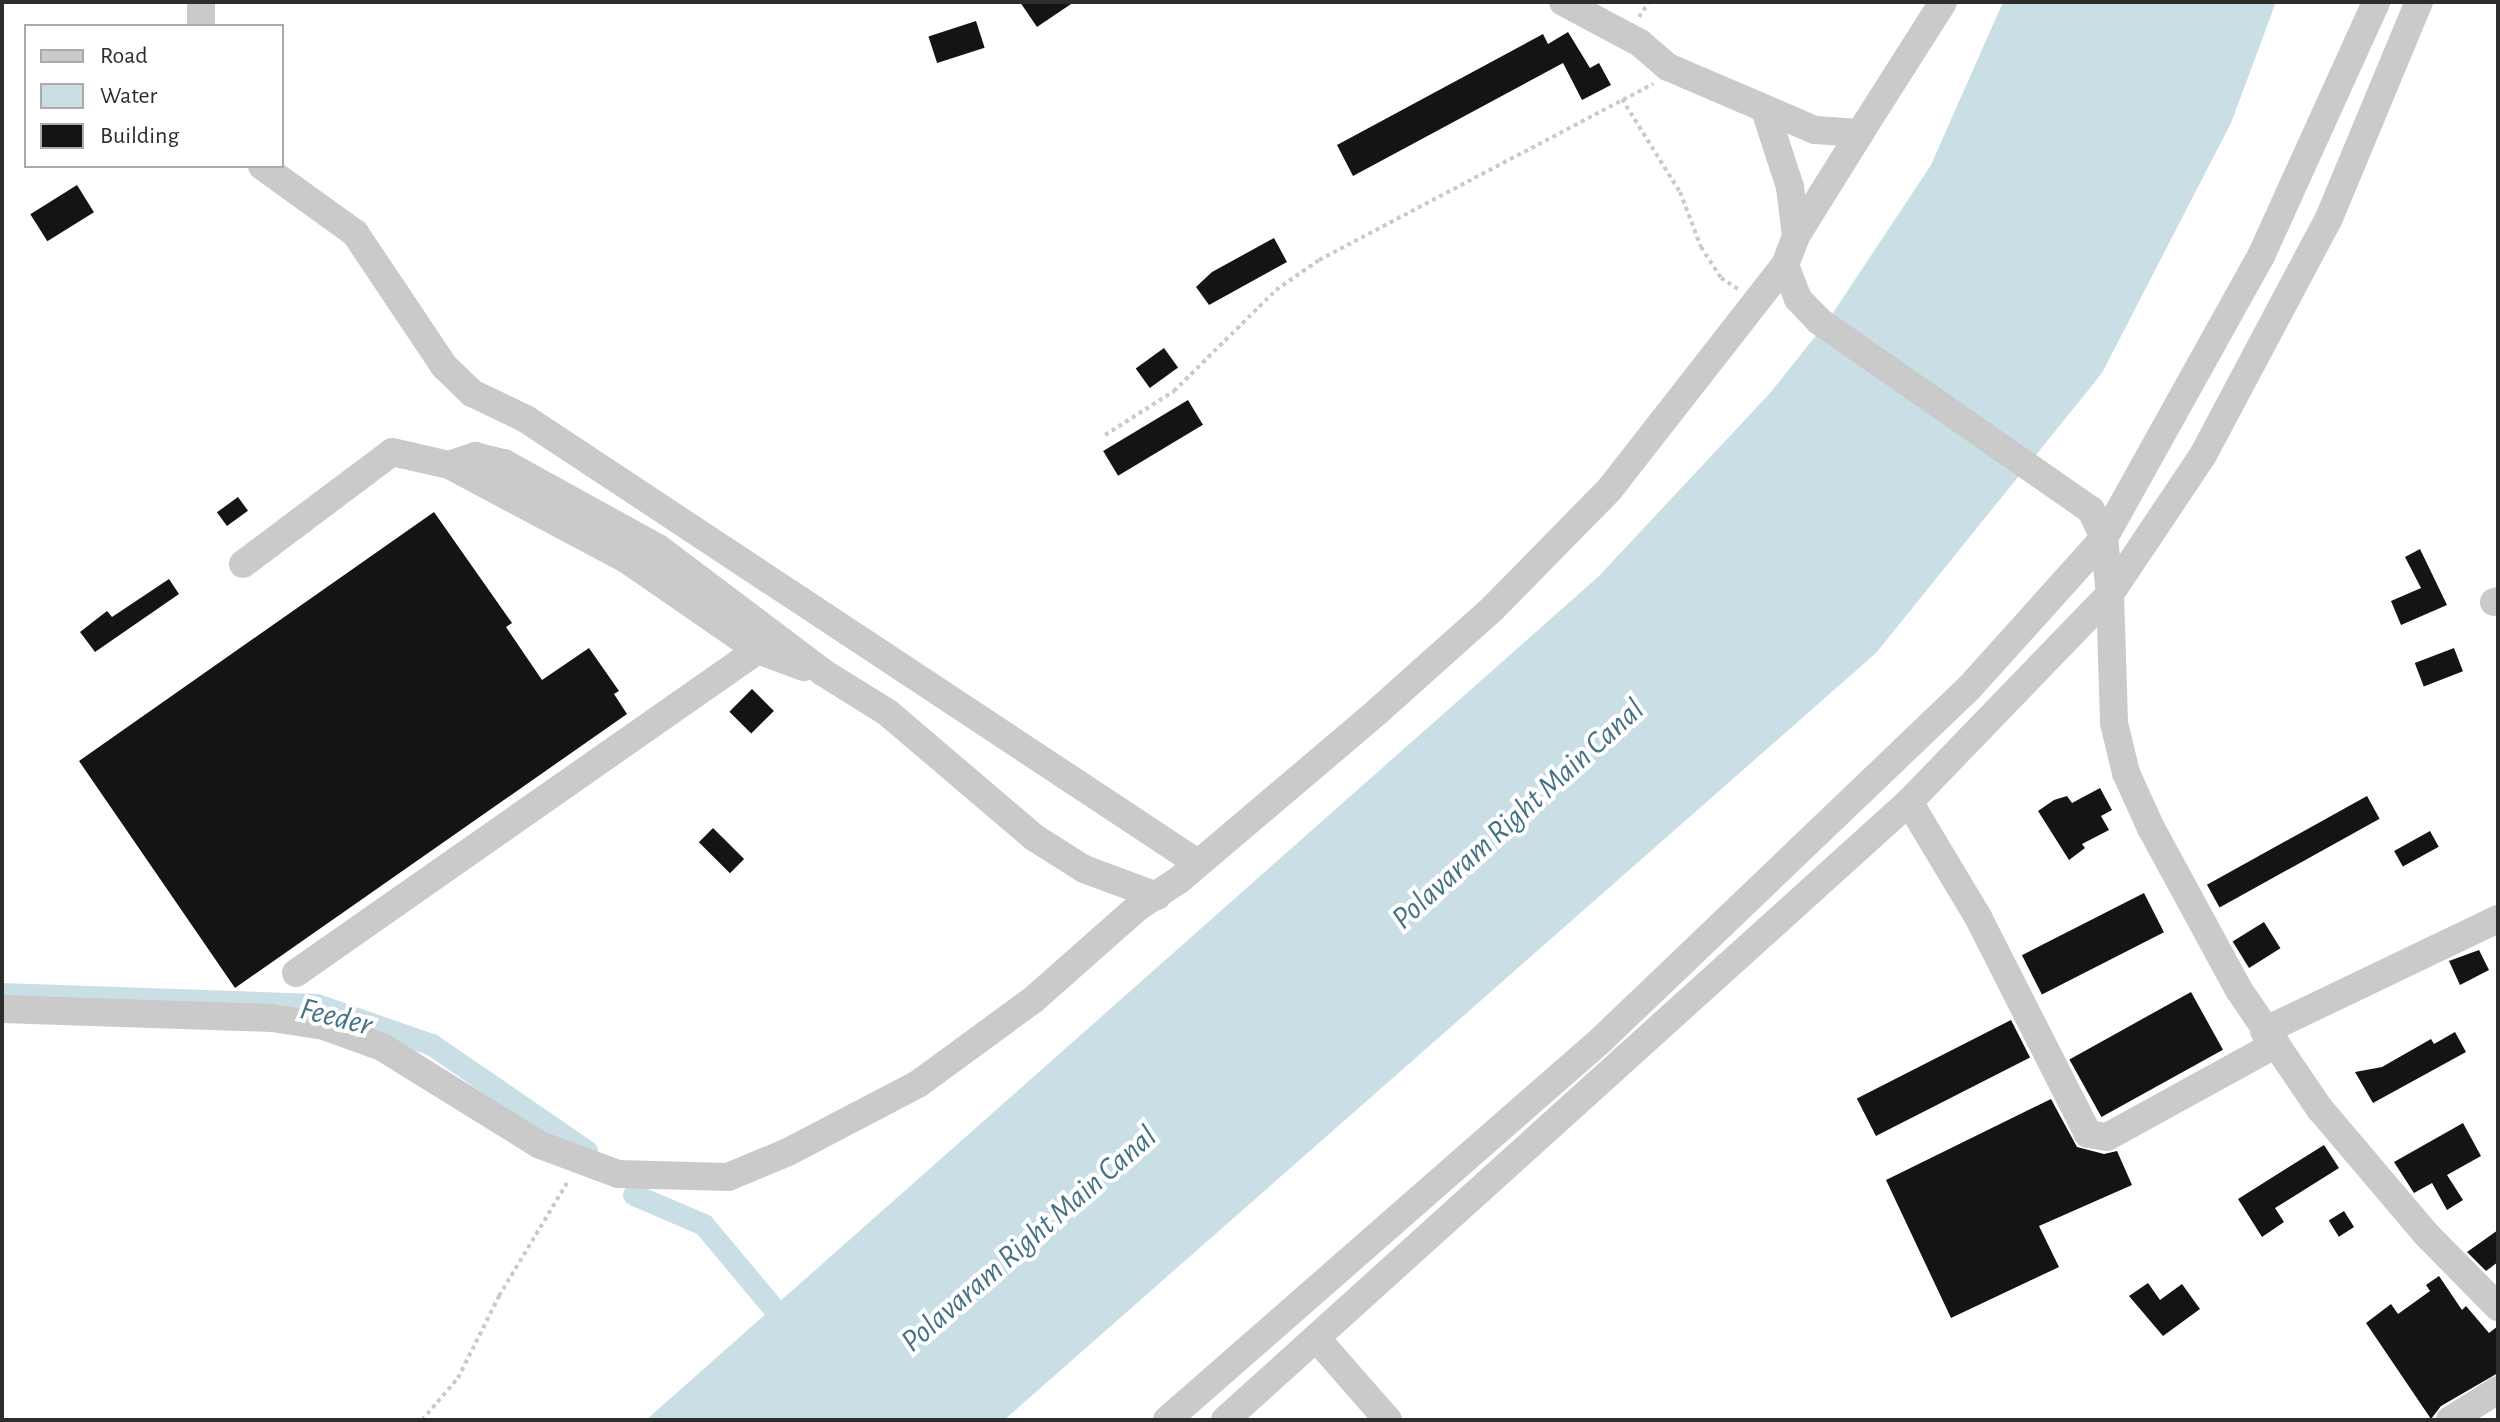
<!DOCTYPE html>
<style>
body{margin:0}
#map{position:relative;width:2500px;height:1422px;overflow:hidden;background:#fff;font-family:"Alegreya Sans",sans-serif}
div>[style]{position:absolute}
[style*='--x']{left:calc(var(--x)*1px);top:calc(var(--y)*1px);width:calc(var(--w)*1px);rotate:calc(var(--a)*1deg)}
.water>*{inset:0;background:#cadee6}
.canal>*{height:22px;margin:-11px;padding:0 11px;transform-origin:11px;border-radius:11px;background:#cadee6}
.building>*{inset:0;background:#141414;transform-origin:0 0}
.path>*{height:4px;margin-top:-2px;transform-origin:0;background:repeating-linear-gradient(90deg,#cacaca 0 4px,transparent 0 8px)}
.minor>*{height:28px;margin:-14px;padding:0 14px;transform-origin:14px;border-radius:14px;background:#cacaca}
span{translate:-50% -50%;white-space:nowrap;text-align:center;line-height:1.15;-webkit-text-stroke:8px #fff;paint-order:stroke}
.water-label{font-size:32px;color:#457285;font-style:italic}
.frame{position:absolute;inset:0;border:4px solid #2d2d2d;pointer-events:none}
.legend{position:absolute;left:24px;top:24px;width:260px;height:144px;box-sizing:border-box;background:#fff;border:2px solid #ababab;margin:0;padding:10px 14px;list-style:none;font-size:24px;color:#2d2d2d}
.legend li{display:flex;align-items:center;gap:16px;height:40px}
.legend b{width:40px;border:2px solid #ababab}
</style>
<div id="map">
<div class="water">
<div style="clip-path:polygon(2003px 2px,2276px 2px,2231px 123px,2102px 373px,1876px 653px,1004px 1420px,646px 1420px,1599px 576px,1771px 392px,1829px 319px,1931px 165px)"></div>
</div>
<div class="canal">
<div style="--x:2;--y:994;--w:315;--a:2"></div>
<div style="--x:317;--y:1005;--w:122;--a:19.2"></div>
<div style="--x:432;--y:1045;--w:188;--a:34.4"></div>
<div style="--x:634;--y:1195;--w:76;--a:23.2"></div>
<div style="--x:704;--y:1225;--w:134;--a:50.1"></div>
</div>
<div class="building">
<div style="clip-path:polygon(1020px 2px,1074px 2px,1037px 27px)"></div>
<div style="left:976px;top:21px;width:28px;height:50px;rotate:72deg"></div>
<div style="clip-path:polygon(1568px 32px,1590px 68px,1599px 63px,1611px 85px,1582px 100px,1563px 63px,1353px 176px,1337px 145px,1543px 34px,1548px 44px)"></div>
<div style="left:77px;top:185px;width:32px;height:55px;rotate:58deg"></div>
<div style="clip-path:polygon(1274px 238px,1287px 262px,1209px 305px,1196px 287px,1212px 272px)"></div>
<div style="left:1164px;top:348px;width:24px;height:35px;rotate:54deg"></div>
<div style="left:1188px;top:400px;width:29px;height:99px;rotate:59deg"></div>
<div style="left:238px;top:497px;width:17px;height:26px;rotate:54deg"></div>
<div style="clip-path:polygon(434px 512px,512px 623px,506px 627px,542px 680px,589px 648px,619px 691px,614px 694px,627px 714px,235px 988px,79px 761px)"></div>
<div style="clip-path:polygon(2420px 549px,2447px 605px,2401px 625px,2391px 601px,2421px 588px,2405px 557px)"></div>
<div style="clip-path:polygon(169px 579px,179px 594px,95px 652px,80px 632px,107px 611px,112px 617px)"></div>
<div style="left:2454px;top:648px;width:25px;height:42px;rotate:69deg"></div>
<div style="left:752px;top:689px;width:31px;height:32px;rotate:45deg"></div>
<div style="clip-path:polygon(2100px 788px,2112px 810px,2101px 816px,2109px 830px,2082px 844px,2085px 848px,2069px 860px,2038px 811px,2054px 800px,2067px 796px,2072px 803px)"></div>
<div style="left:2367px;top:796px;width:26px;height:183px;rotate:61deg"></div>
<div style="left:713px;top:828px;width:44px;height:20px;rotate:45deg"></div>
<div style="left:2430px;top:831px;width:18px;height:41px;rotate:61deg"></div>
<div style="left:2144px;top:893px;width:44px;height:137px;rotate:63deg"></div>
<div style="left:2264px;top:922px;width:31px;height:37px;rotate:58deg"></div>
<div style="clip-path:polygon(2479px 950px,2489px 970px,2460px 985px,2449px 961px)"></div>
<div style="left:2191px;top:992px;width:66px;height:139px;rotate:61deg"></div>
<div style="left:2011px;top:1020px;width:42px;height:173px;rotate:63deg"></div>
<div style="clip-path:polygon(2455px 1032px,2466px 1052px,2373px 1103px,2355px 1072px,2382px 1067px,2431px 1039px,2434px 1044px)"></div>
<div style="clip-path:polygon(2051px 1099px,2077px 1147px,2104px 1154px,2117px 1151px,2132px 1185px,2039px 1226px,2059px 1267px,1951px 1318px,1886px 1180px)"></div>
<div style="clip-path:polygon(2463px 1123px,2481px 1156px,2447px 1175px,2463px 1200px,2447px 1210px,2432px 1183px,2414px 1193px,2394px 1162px)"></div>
<div style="clip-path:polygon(2324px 1145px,2339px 1168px,2275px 1208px,2284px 1222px,2262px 1237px,2238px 1199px)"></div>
<div style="left:2344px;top:1211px;width:19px;height:18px;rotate:58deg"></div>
<div style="clip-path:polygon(2498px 1230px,2498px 1262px,2486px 1271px,2467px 1252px)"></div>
<div style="clip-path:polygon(2439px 1276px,2462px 1310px,2466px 1306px,2489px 1333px,2498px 1326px,2498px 1373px,2441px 1406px,2431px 1419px,2366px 1323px,2391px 1304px,2398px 1314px,2430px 1291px,2426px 1285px)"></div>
<div style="clip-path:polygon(2148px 1283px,2160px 1300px,2182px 1284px,2200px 1309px,2163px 1336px,2129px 1296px)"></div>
</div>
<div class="path">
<div style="--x:1639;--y:17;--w:18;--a:-56"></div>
<div style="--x:1622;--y:99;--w:110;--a:58.1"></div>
<div style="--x:1680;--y:192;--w:59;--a:69.1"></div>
<div style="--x:1701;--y:247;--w:37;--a:57"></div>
<div style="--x:1721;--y:278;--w:20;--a:33"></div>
<div style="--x:1105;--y:435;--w:82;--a:-32.5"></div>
<div style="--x:1174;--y:391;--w:144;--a:-44.7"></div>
<div style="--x:1276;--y:290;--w:52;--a:-34.9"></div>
<div style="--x:1319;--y:260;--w:378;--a:-27.8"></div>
<div style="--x:422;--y:1420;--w:55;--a:-49.4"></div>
<div style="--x:458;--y:1378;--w:92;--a:-63.4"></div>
<div style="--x:499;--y:1296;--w:134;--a:-59"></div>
</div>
<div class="minor">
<div style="--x:1563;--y:2;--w:87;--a:28"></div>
<div style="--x:1640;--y:43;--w:37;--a:41"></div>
<div style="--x:1668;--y:67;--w:160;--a:23.2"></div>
<div style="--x:1815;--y:130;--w:45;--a:3.8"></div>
<div style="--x:1860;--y:133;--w:155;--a:-57.6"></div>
<div style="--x:201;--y:26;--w:24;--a:-90"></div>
<div style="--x:262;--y:166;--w:115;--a:35.8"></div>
<div style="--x:355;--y:233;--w:160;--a:56.2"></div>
<div style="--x:444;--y:366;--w:39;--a:44"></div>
<div style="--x:472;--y:393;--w:60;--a:25.7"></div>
<div style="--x:526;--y:419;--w:803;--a:33.47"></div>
<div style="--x:1796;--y:236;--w:121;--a:-58.1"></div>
<div style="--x:1785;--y:265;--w:36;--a:69"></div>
<div style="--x:1798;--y:299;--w:30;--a:46"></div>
<div style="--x:1819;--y:321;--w:331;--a:34.8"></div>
<div style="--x:2091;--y:510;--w:31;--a:65"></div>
<div style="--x:2104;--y:538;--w:56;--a:83.9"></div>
<div style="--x:2110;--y:594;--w:129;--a:88.2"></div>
<div style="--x:2114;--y:723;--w:51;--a:76.5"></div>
<div style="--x:2126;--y:773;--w:60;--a:65.6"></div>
<div style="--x:2151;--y:828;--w:184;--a:61.5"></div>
<div style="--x:2239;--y:990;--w:144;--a:55.8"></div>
<div style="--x:2320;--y:1109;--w:162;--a:49.7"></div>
<div style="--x:2425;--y:1233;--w:104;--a:45.4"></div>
<div style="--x:449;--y:465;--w:28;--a:-19"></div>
<div style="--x:475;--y:456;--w:30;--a:14"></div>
<div style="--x:504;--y:463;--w:176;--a:28.9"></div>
<div style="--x:658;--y:548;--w:208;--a:37"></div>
<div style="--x:824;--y:673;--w:75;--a:32"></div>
<div style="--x:888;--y:713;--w:193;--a:40.4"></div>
<div style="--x:1035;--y:838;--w:58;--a:32.3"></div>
<div style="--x:1084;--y:869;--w:78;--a:20.3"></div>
<div style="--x:243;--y:564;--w:186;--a:-36.9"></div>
<div style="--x:392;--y:452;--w:58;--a:12.8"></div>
<div style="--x:449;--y:465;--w:200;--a:28"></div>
<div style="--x:626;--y:559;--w:160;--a:34.6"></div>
<div style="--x:758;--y:650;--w:49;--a:20.3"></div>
<div style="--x:2494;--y:602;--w:4;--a:-14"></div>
<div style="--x:1909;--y:802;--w:134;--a:59"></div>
<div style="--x:1978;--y:917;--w:243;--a:63.1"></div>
<div style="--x:2088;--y:1134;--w:19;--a:9"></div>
<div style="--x:2107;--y:1137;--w:193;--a:-28.8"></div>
<div style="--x:296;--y:973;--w:577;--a:-34.98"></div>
<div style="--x:2;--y:1009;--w:270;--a:1.9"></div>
<div style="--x:272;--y:1018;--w:53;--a:8.7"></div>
<div style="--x:324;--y:1026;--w:62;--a:19.9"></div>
<div style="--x:382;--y:1047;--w:186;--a:31.8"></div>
<div style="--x:540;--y:1145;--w:83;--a:20.4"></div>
<div style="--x:618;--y:1174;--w:110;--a:1.6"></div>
<div style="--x:728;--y:1177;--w:65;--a:-22.6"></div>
<div style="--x:788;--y:1152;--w:147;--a:-27.6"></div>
<div style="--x:918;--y:1084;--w:144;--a:-36.2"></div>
<div style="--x:1034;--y:999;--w:139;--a:-41.5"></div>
<div style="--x:1138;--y:907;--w:49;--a:-33.4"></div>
<div style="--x:1179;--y:880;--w:261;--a:-40.3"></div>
<div style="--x:1378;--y:711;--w:154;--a:-41.8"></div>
<div style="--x:1493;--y:608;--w:165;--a:-45.5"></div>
<div style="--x:1609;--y:490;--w:286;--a:-52"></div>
<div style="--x:1785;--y:265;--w:31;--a:-69"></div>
<div style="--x:1796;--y:236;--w:49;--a:-97"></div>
<div style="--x:1790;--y:187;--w:81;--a:-108"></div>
<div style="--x:2264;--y:1031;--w:259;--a:-25.6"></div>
<div style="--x:1317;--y:1339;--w:108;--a:48.8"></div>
<div style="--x:1167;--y:1420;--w:577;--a:-41.2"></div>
<div style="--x:1601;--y:1040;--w:509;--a:-43.73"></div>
<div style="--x:1969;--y:688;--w:202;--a:-48"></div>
<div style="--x:2104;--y:538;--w:323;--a:-60.9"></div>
<div style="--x:2261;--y:256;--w:279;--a:-65.6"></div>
<div style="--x:1225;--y:1420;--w:922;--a:-42.1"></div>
<div style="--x:1909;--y:802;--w:289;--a:-46"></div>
<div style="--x:2110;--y:594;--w:167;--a:-56.2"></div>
<div style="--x:2203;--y:455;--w:268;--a:-62"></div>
<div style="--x:2329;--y:218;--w:234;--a:-67.4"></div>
<div style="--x:2450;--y:1420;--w:57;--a:-32"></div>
</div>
<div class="water-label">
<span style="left:1518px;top:814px;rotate:-42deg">Polavaram Right Main Canal</span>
<span style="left:336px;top:1017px;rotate:14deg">Feeder</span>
<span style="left:1029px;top:1239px;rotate:-41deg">Polavaram Right Main Canal</span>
</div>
<div class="frame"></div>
<ul class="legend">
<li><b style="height:10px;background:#cacaca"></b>Road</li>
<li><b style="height:22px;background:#cadee6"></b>Water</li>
<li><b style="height:22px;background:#141414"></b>Building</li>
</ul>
</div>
